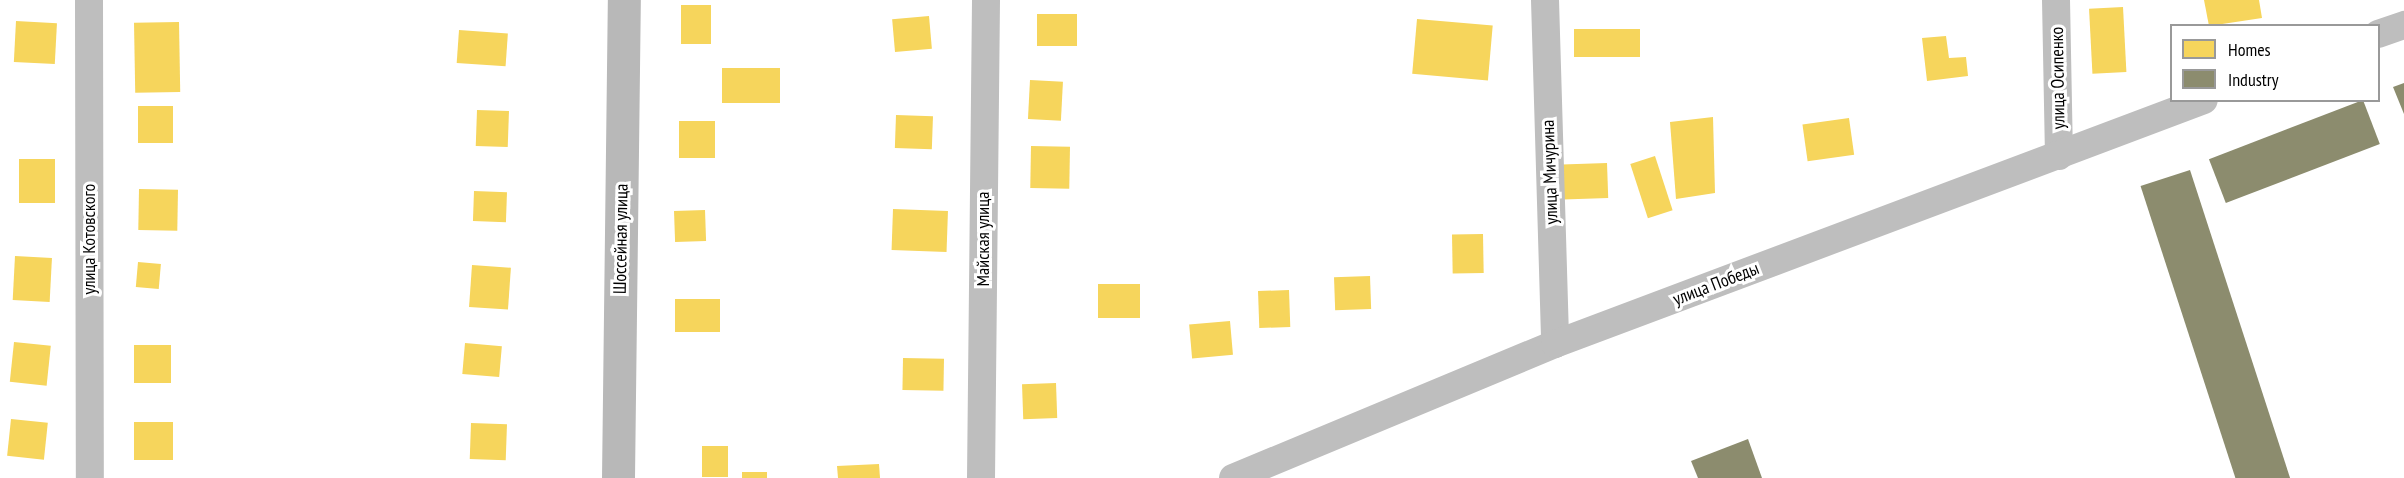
<!DOCTYPE html>
<meta charset="utf-8">
<style>
body{margin:0}
#map{position:relative;width:2404px;height:478px;overflow:hidden;background:#fff;font-family:"PT Sans Narrow",sans-serif}
div>[style]{position:absolute}
[style*='--x']{left:calc(var(--x)*1px);top:calc(var(--y)*1px);width:calc(var(--w)*1px);rotate:calc(var(--a)*1deg)}
.homes>*{inset:0;background:#f6d55c;transform-origin:0 0}
.industry>*{inset:0;background:#8c8c6e;transform-origin:0 0}
.minor>*{height:28px;margin:-14px;padding:0 14px;transform-origin:14px;border-radius:14px;background:#bebebe}
.secondary>*{height:33px;margin:-16.5px;padding:0 16.5px;transform-origin:16.5px;border-radius:16.5px;background:#b8b8b8}
span{translate:-50% -50%;white-space:nowrap;text-align:center;line-height:1.15;-webkit-text-stroke:6px #fff;paint-order:stroke}
.street-label{font-size:18px;color:#000}
.legend{position:absolute;left:2170px;top:24px;width:210px;height:78px;box-sizing:border-box;background:#fff;border:2px solid #999;margin:0;padding:8px 10px;list-style:none;font-size:18px;color:#000}
.legend li{display:flex;align-items:center;gap:12px;height:30px}
.legend b{width:30px;border:2px solid #999}
</style>
<div id="map">
<div class="homes">
<div style="clip-path:polygon(2204px 0,2259px 0,2262px 18px,2209px 26px)"></div>
<div style="left:681px;top:5px;width:30px;height:39px"></div>
<div style="left:2123px;top:7px;width:65px;height:34px;rotate:87deg"></div>
<div style="left:1037px;top:14px;width:40px;height:32px"></div>
<div style="left:929px;top:16px;width:33px;height:37px;rotate:85deg"></div>
<div style="left:1417px;top:19px;width:76px;height:55px;rotate:5deg"></div>
<div style="left:16px;top:21px;width:41px;height:41px;rotate:3deg"></div>
<div style="left:179px;top:22px;width:70px;height:45px;rotate:89deg"></div>
<div style="left:1574px;top:29px;width:66px;height:28px"></div>
<div style="left:459px;top:30px;width:49px;height:33px;rotate:4deg"></div>
<div style="clip-path:polygon(1946px 36px,1949px 58px,1966px 57px,1968px 76px,1927px 81px,1922px 38px)"></div>
<div style="left:780px;top:68px;width:35px;height:58px;rotate:90deg"></div>
<div style="left:1030px;top:80px;width:33px;height:39px;rotate:3deg"></div>
<div style="left:138px;top:106px;width:35px;height:37px"></div>
<div style="left:477px;top:110px;width:32px;height:36px;rotate:2deg"></div>
<div style="left:896px;top:115px;width:37px;height:33px;rotate:2deg"></div>
<div style="clip-path:polygon(1713px 117px,1715px 193px,1676px 199px,1670px 122px)"></div>
<div style="left:1849px;top:118px;width:37px;height:47px;rotate:82deg"></div>
<div style="left:715px;top:121px;width:37px;height:36px;rotate:90deg"></div>
<div style="left:1031px;top:146px;width:39px;height:42px;rotate:1deg"></div>
<div style="left:1655px;top:156px;width:57px;height:26px;rotate:72deg"></div>
<div style="left:19px;top:159px;width:36px;height:44px"></div>
<div style="left:1607px;top:163px;width:35px;height:45px;rotate:88deg"></div>
<div style="left:139px;top:189px;width:39px;height:41px;rotate:1deg"></div>
<div style="left:474px;top:191px;width:33px;height:30px;rotate:2deg"></div>
<div style="left:893px;top:209px;width:55px;height:41px;rotate:2deg"></div>
<div style="left:705px;top:210px;width:31px;height:31px;rotate:88deg"></div>
<div style="left:1483px;top:234px;width:39px;height:31px;rotate:89deg"></div>
<div style="left:15px;top:256px;width:37px;height:44px;rotate:3deg"></div>
<div style="left:138px;top:262px;width:23px;height:25px;rotate:5deg"></div>
<div style="left:472px;top:265px;width:39px;height:42px;rotate:4deg"></div>
<div style="left:1370px;top:276px;width:33px;height:36px;rotate:88deg"></div>
<div style="left:1098px;top:284px;width:42px;height:34px"></div>
<div style="left:1289px;top:290px;width:37px;height:31px;rotate:88deg"></div>
<div style="left:675px;top:299px;width:45px;height:33px"></div>
<div style="left:1230px;top:321px;width:34px;height:41px;rotate:85deg"></div>
<div style="left:14px;top:342px;width:37px;height:40px;rotate:6deg"></div>
<div style="left:465px;top:343px;width:37px;height:31px;rotate:5deg"></div>
<div style="left:134px;top:345px;width:37px;height:38px"></div>
<div style="left:903px;top:358px;width:41px;height:32px;rotate:1deg"></div>
<div style="left:1056px;top:383px;width:35px;height:34px;rotate:88deg"></div>
<div style="left:11px;top:419px;width:37px;height:37px;rotate:6deg"></div>
<div style="left:134px;top:422px;width:39px;height:38px"></div>
<div style="left:471px;top:423px;width:36px;height:36px;rotate:2deg"></div>
<div style="left:702px;top:446px;width:26px;height:31px"></div>
<div style="clip-path:polygon(879px 464px,880px 478px,838px 478px,837px 466px)"></div>
<div style="left:742px;top:472px;width:25px;height:6px"></div>
</div>
<div class="industry">
<div style="clip-path:polygon(2404px 83px,2404px 114px,2393px 87px)"></div>
<div style="left:2363px;top:100px;width:47px;height:165px;rotate:69deg"></div>
<div style="left:2190px;top:170px;width:324px;height:52px;rotate:72deg"></div>
<div style="clip-path:polygon(1748px 439px,1762px 478px,1698px 478px,1691px 461px)"></div>
</div>
<div class="minor">
<div style="--x:89;--y:0;--w:478;--a:89.9"></div>
<div style="--x:1545;--y:0;--w:344;--a:88.3"></div>
<div style="--x:2056;--y:0;--w:156;--a:88.9"></div>
<div style="--x:2378;--y:34;--w:28;--a:-19"></div>
<div style="--x:981;--y:478;--w:478;--a:-89.4"></div>
<div style="--x:1233;--y:478;--w:349;--a:-22.6"></div>
<div style="--x:1555;--y:344;--w:693;--a:-20.6"></div>
</div>
<div class="secondary">
<div style="--x:618;--y:478;--w:478;--a:-89.3"></div>
</div>
<div class="street-label">
<span style="left:2058px;top:78px;rotate:-91deg">улица Осипенко</span>
<span style="left:1550px;top:172px;rotate:-92deg">улица Мичурина</span>
<span style="left:89px;top:239px;rotate:-90deg">улица Котовского</span>
<span style="left:621px;top:239px;rotate:-89deg">Шоссейная улица</span>
<span style="left:983px;top:239px;rotate:-90deg">Майская улица</span>
<span style="left:1716px;top:284px;rotate:-21deg">улица Победы</span>
</div>
<ul class="legend">
<li><b style="height:16px;background:#f6d55c"></b>Homes</li>
<li><b style="height:16px;background:#8c8c6e"></b>Industry</li>
</ul>
</div>
